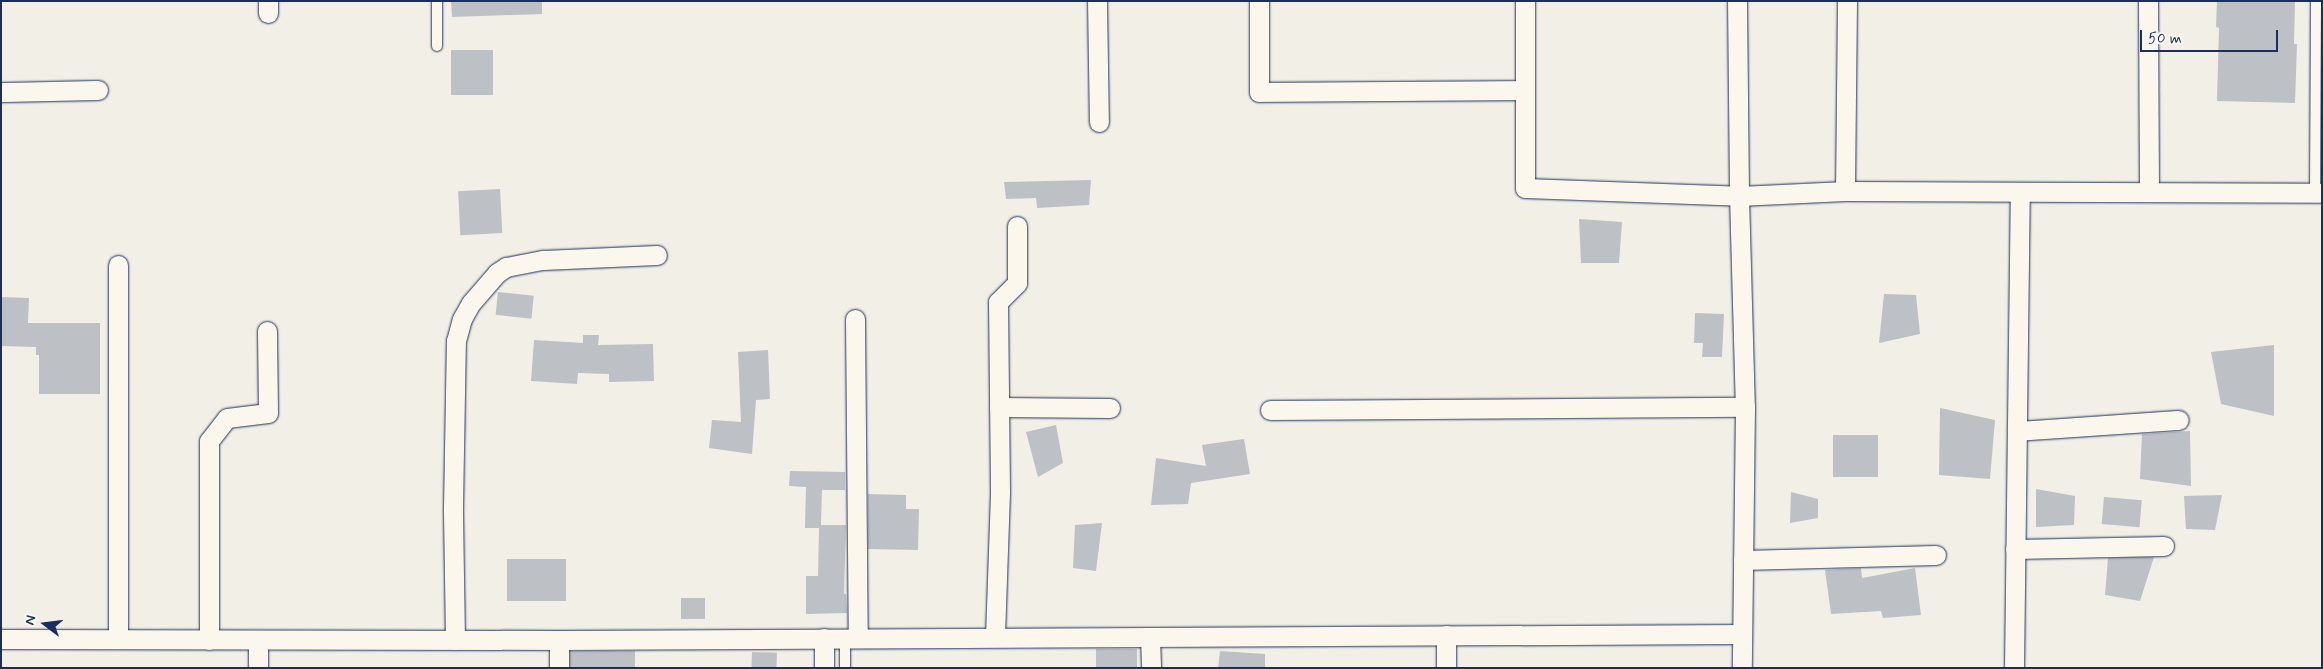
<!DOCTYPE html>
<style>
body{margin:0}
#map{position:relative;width:2323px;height:669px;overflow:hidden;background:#f2efe6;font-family:Mynerve,sans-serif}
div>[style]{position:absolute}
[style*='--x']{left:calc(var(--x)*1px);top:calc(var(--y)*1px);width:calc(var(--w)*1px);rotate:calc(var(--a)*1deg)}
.building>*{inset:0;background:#bdc0c4;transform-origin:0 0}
.roads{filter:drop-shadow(0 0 1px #1b2f5e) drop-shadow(0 0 1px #1b2f5e)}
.service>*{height:10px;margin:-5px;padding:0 5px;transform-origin:5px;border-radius:5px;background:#fbf7ec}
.minor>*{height:19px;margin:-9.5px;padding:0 9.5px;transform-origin:9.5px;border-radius:9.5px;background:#fbf7ec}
span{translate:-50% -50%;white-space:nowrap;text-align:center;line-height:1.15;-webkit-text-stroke:5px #fbf7ec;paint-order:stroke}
.frame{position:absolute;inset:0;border:2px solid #1b2f5e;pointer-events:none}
.north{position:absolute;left:20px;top:599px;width:50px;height:50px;-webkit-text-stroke:4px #fbf7ec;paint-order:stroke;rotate:285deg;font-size:14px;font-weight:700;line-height:20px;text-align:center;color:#1b2f5e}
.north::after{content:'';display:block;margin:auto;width:18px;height:22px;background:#1b2f5e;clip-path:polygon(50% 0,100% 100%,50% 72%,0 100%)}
.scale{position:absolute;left:2140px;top:30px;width:138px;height:22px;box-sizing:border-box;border:2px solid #1b2f5e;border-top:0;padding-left:6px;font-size:15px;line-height:18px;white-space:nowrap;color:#1b2f5e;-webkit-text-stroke:4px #fbf7ec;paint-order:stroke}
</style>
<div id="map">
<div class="building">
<div style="clip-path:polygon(451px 1px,542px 1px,542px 14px,452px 17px)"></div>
<div style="clip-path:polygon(2217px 1px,2295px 1px,2294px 44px,2297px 44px,2295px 103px,2217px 101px,2219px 28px,2216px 27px)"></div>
<div style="left:451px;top:50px;width:42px;height:45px"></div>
<div style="clip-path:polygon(1091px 180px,1089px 205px,1037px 208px,1036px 198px,1006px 199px,1004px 182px)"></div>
<div style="left:500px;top:189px;width:44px;height:42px;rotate:87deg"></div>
<div style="clip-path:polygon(1579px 219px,1622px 222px,1619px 263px,1581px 263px)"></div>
<div style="left:498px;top:292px;width:36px;height:23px;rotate:6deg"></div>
<div style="clip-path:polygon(1884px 294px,1916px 295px,1920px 334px,1879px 343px)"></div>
<div style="clip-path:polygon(1px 297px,29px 298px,28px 323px,100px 323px,100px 394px,39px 394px,39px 355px,36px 355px,36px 347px,1px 346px)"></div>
<div style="clip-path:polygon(1695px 313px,1724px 314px,1722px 357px,1702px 357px,1703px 343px,1694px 343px)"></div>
<div style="clip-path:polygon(583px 335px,599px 335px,598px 345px,653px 344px,654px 381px,609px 382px,609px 374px,578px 373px,577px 384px,531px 381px,534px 340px,583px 343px)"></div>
<div style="clip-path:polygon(2274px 345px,2274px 416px,2221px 404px,2211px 352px)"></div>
<div style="clip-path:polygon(768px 350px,770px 399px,756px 400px,752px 454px,709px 448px,712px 420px,741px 422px,738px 352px)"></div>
<div style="clip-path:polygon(1940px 408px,1995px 420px,1990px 479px,1939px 475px)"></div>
<div style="clip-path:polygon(1056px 425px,1063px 463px,1038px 477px,1026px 432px)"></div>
<div style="clip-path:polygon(2190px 431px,2191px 486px,2140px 479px,2142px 434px)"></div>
<div style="left:1878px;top:435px;width:42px;height:45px;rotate:90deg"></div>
<div style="clip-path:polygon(1244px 439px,1250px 474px,1191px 483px,1188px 504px,1151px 505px,1156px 458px,1206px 466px,1202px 445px)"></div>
<div style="clip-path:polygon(790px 471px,845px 472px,845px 490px,822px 490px,821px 525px,846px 525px,844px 594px,846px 594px,847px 613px,806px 614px,806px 576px,818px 576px,819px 528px,805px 528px,806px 487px,789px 486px)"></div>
<div style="clip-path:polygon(2036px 489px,2075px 496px,2074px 525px,2036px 527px)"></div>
<div style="clip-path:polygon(1791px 492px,1818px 499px,1818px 518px,1790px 523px)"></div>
<div style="clip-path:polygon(868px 494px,906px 495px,906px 509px,919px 509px,918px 550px,868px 549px)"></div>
<div style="clip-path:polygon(2222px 495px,2215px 530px,2186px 529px,2184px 496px)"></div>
<div style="left:2104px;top:497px;width:38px;height:27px;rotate:5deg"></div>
<div style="clip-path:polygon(1102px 523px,1096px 571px,1073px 568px,1075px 525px)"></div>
<div style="clip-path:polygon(2154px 557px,2140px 601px,2105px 595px,2108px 558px)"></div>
<div style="left:507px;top:559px;width:59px;height:42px"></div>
<div style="clip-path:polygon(1861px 568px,1862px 578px,1915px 568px,1921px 615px,1883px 618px,1881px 611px,1831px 614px,1825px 570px)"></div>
<div style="left:681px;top:598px;width:24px;height:21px"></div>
<div style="left:1096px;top:649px;width:41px;height:19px"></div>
<div style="left:570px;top:651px;width:65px;height:17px"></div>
<div style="clip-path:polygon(1220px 651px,1265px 654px,1265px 668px,1218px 668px)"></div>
<div style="left:752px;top:652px;width:25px;height:16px;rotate:2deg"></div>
</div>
<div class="roads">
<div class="service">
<div style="--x:437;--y:1;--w:45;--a:90"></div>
<div style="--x:2315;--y:193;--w:192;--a:-89.7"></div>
<div style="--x:845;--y:638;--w:30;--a:90"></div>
</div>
<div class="minor">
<div style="--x:1097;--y:1;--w:121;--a:89.1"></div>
<div style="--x:1259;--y:1;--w:91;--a:90"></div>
<div style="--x:1259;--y:92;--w:266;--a:-0.4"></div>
<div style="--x:1525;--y:1;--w:187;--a:90"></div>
<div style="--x:1525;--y:188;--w:214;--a:2.1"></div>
<div style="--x:1739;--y:196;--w:106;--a:-2.7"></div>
<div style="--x:1845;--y:191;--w:477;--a:0.2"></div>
<div style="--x:1737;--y:1;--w:195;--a:89.4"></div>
<div style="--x:1739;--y:196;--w:211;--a:88.4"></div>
<div style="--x:1745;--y:407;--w:261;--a:90.7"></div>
<div style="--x:2148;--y:1;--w:191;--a:89.7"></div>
<div style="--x:268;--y:13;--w:12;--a:-90"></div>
<div style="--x:1;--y:92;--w:97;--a:-1.2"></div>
<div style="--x:1845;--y:191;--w:190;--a:-89.4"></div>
<div style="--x:118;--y:265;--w:374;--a:90"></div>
<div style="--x:855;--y:319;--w:318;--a:89.5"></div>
<div style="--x:999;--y:407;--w:111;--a:0.5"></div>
<div style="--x:1270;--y:410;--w:475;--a:-0.4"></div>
<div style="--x:2017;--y:431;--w:162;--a:-3.9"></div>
<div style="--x:2015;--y:549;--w:149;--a:-1.2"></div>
<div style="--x:1743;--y:560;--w:193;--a:-1.5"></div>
<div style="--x:1446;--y:635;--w:33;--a:90"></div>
<div style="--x:995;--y:636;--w:145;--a:-88"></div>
<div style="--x:1000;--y:491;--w:189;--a:-90.6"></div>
<div style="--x:998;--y:302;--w:27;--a:-45"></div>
<div style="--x:1017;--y:283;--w:57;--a:-90"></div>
<div style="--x:1150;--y:637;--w:31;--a:88"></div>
<div style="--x:1;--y:639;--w:558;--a:0.1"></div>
<div style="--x:559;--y:640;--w:1183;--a:-0.29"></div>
<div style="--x:209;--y:640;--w:199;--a:-90"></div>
<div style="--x:209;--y:441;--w:29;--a:-52"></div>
<div style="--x:227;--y:418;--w:41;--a:-7"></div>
<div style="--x:268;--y:413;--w:82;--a:-90.7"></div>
<div style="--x:258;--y:640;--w:28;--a:90"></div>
<div style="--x:455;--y:640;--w:132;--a:-90.9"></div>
<div style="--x:453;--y:508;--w:167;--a:-89"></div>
<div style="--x:456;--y:341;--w:23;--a:-75"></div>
<div style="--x:462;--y:319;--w:18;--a:-61"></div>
<div style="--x:471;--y:303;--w:40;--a:-49"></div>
<div style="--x:497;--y:273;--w:11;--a:-34"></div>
<div style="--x:506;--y:267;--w:38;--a:-11"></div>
<div style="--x:543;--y:260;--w:114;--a:-2.5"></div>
<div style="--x:559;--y:640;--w:28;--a:90"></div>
<div style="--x:824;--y:668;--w:30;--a:-90"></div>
<div style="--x:2014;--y:668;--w:476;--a:-89.3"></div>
</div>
</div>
<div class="frame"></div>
<div class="north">N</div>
<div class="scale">50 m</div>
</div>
